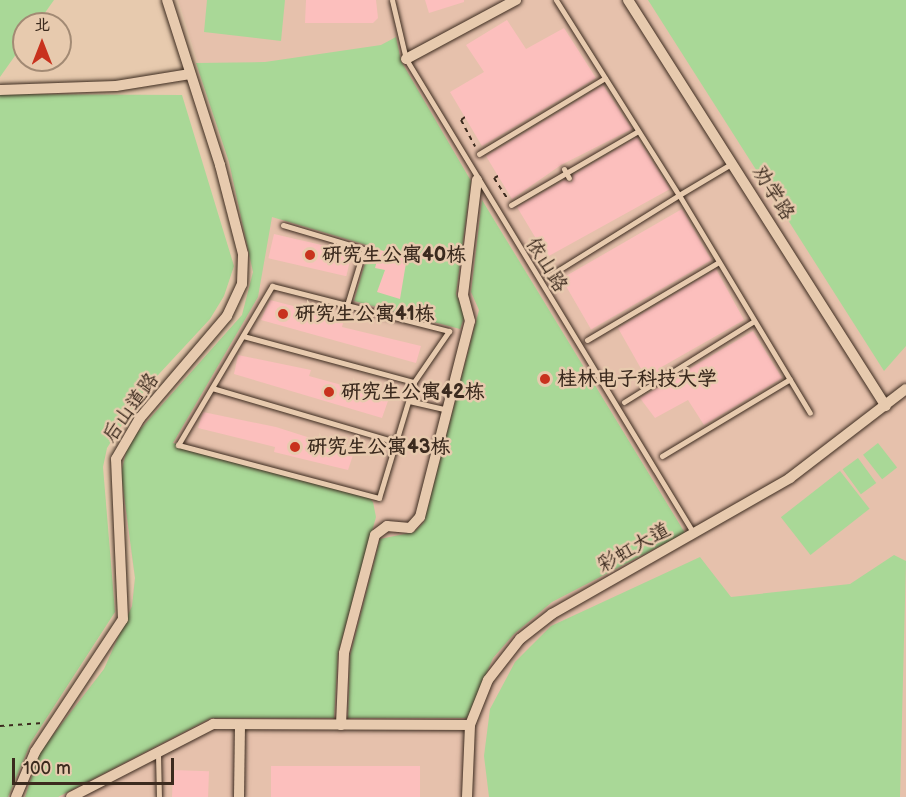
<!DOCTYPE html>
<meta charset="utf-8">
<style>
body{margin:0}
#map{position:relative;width:906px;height:797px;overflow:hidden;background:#e7caae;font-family:"Balsamiq Sans","LXGW WenKai TC",sans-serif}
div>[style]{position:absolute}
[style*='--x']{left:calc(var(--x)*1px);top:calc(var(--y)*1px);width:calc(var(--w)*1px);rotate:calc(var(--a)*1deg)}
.built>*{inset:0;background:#e6c1ac}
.green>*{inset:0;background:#a9d897;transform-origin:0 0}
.building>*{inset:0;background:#fcbfbd;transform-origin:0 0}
.path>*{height:2px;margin-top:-1px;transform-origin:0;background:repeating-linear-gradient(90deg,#3b2a1e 0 4.5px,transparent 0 9px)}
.roads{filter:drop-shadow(0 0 2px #3b2a1e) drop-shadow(0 0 2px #3b2a1e)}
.service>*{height:5px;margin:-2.5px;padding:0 2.5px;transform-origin:2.5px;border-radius:2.5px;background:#e7caae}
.minor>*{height:10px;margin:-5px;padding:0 5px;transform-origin:5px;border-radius:5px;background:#e7caae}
.dots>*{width:16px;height:16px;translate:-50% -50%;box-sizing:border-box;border:3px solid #e7caae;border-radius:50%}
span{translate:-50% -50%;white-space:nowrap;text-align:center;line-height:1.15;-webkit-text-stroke:5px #e7caae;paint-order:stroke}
.street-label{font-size:20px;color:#3b2a1e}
.poi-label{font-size:20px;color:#3b2a1e;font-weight:700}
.left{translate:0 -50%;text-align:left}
.north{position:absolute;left:12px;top:12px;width:60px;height:60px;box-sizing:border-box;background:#e7caae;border:2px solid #a28a74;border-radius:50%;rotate:0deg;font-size:16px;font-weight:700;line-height:24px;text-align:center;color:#3b2a1e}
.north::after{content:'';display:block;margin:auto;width:21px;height:27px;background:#c8321e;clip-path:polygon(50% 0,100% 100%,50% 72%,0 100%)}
.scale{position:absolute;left:12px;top:758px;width:162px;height:27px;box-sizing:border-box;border:3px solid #3b2a1e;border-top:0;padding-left:8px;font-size:18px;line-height:21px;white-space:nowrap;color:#3b2a1e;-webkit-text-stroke:4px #e7caae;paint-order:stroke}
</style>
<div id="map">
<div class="built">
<div style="clip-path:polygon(178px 0,906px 0,906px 797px,25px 797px,71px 709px,104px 669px,126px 629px,135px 578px,122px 501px,129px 447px,242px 315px,253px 272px,229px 162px)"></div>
</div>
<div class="green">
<div style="clip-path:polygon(0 0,54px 0,37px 24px,24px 24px,24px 43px,0 77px)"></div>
<div style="clip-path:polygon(207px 0,285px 0,281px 41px,204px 32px)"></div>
<div style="clip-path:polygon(648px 0,906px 0,906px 346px,884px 371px)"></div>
<div style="clip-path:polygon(396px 37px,401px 61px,471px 181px,456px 294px,465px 315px,460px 329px,354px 301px,370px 246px,272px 217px,258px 297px,173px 443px,367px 495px,373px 502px,376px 517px,338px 653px,334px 718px,211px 718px,58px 797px,25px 797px,40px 752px,104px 669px,132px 606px,135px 578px,121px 473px,131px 433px,136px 434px,242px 315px,253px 272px,229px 162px,196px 63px,265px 62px,381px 45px)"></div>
<div style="clip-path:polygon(0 94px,182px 95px,234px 266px,224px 296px,210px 319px,146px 388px,107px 448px,103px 467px,115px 612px,31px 742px,8px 797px,0 797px)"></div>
<div style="clip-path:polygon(482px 200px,685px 533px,552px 602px,514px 634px,493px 658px,467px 718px,348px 718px,350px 656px,380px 539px,414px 532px,424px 522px,479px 310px,471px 292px)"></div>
<div style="left:878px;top:443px;width:31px;height:19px;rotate:52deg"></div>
<div style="left:858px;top:458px;width:31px;height:19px;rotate:54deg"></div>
<div style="left:840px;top:471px;width:48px;height:75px;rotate:52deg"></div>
<div style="clip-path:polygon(894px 555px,906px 561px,900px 797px,489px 797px,484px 756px,490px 709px,515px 662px,551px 626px,700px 557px,731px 597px,850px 584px)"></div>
</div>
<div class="building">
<div style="clip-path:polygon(306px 0,376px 0,378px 18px,373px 23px,305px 23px)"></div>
<div style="clip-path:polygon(425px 0,464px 0,464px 2px,429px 13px)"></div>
<div style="clip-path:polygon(507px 20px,526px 49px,564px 28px,596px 78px,482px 146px,450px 92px,484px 72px,466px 45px)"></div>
<div style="clip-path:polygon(603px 85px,632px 129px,561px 165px,512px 199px,486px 156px)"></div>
<div style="clip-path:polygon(637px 137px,670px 189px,547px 257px,517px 207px,564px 180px,572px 182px,573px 175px)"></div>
<div style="left:682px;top:209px;width:59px;height:139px;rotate:60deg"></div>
<div style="left:274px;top:234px;width:80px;height:25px;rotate:13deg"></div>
<div style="clip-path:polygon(380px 250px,407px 257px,400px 299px,377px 292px,385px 270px,375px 268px)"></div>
<div style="clip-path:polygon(716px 269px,744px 320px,658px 369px,661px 373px,648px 381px,618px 328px)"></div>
<div style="clip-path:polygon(270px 300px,344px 319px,342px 327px,421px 346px,416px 363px,261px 320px)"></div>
<div style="clip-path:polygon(753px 331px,782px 378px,704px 425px,688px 400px,655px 418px,640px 398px)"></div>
<div style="clip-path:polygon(238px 355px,311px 370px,309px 376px,389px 398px,382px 418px,234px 374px)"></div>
<div style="clip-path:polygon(203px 412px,276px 427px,354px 452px,348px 470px,274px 452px,275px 447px,198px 428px)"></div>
<div style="left:420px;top:766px;width:31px;height:149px;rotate:90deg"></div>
<div style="left:173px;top:770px;width:36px;height:27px;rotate:2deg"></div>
</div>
<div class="path">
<div style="--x:465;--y:117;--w:5;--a:143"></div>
<div style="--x:461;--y:120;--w:30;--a:62"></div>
<div style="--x:498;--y:176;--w:4;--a:153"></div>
<div style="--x:494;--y:178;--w:24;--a:57"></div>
<div style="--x:0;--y:726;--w:43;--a:-4"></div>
</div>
<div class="roads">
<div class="service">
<div style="--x:392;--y:0;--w:61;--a:76.7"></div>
<div style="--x:406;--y:59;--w:555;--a:58.77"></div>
<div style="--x:556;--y:0;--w:231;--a:57.8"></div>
<div style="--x:679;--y:195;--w:61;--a:-30.8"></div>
<div style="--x:479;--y:154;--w:147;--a:-31.1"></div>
<div style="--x:564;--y:169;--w:10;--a:61"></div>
<div style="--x:511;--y:205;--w:147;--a:-30.2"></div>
<div style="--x:283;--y:225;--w:84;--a:16.5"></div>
<div style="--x:364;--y:249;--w:59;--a:106.9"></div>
<div style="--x:549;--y:276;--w:153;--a:-31.9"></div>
<div style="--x:679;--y:195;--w:254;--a:59"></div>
<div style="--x:272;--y:286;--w:183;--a:14.3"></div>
<div style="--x:449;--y:331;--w:62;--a:124.5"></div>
<div style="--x:414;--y:382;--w:121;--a:106.8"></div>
<div style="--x:379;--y:498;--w:208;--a:-165.2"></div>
<div style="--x:178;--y:445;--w:185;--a:-59.4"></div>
<div style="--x:243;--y:336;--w:177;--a:15.1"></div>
<div style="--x:587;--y:340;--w:153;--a:-30.6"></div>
<div style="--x:212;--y:388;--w:192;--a:16.4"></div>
<div style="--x:409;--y:401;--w:39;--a:13"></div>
<div style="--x:624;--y:402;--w:153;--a:-31.9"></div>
<div style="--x:662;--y:456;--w:149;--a:-31"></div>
<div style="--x:158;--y:754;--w:43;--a:88.7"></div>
</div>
<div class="minor">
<div style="--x:628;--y:0;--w:481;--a:57.6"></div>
<div style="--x:406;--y:59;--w:125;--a:-28.2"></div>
<div style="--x:0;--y:90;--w:116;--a:-2"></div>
<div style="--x:116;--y:86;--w:75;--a:-9.2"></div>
<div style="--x:341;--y:725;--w:72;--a:-87.6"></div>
<div style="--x:344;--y:653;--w:122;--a:-75.3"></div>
<div style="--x:375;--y:535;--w:15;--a:-37"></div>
<div style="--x:387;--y:526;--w:23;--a:5"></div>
<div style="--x:410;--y:528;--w:15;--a:-48"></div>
<div style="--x:420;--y:517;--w:202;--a:-75.7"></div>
<div style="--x:470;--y:321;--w:27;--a:-105"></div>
<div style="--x:463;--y:295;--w:116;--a:-83.1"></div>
<div style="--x:16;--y:797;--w:49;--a:-67.1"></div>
<div style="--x:35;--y:752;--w:159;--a:-56.5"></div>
<div style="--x:123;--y:619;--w:160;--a:-92.5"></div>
<div style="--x:116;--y:459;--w:48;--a:-59.7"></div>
<div style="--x:140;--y:418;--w:134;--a:-49.5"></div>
<div style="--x:227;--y:316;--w:35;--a:-65"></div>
<div style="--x:242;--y:284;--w:30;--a:-88"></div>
<div style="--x:243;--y:254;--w:92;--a:-104.5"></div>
<div style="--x:220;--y:165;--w:173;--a:-107.8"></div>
<div style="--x:71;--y:797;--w:160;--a:-27.2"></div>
<div style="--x:213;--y:724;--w:257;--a:0.2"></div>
<div style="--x:239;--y:797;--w:72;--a:-89.2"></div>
<div style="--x:467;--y:797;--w:72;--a:-87.6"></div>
<div style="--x:470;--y:725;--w:48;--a:-68.2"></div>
<div style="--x:488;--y:680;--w:52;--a:-52"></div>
<div style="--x:520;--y:639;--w:41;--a:-38"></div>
<div style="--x:552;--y:614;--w:274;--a:-29.7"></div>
<div style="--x:790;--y:478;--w:146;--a:-37.5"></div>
</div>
</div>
<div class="dots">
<div style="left:310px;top:255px;background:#c8321e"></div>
<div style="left:283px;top:314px;background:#c8321e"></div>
<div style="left:545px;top:379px;background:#c8321e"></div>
<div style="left:329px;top:392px;background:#c8321e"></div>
<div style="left:295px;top:447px;background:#c8321e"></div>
</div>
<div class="street-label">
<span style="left:773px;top:193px;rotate:58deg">劝学路</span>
<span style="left:546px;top:265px;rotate:58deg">依山路</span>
<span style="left:131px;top:408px;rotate:-54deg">后山道路</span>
<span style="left:634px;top:548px;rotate:-29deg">彩虹大道</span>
</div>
<div class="poi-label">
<span class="left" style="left:322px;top:255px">研究生公寓40栋</span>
<span class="left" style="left:295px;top:314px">研究生公寓41栋</span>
<span class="left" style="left:557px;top:379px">桂林电子科技大学</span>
<span class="left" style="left:341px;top:392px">研究生公寓42栋</span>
<span class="left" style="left:307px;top:447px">研究生公寓43栋</span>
</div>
<div class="north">北</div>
<div class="scale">100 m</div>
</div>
